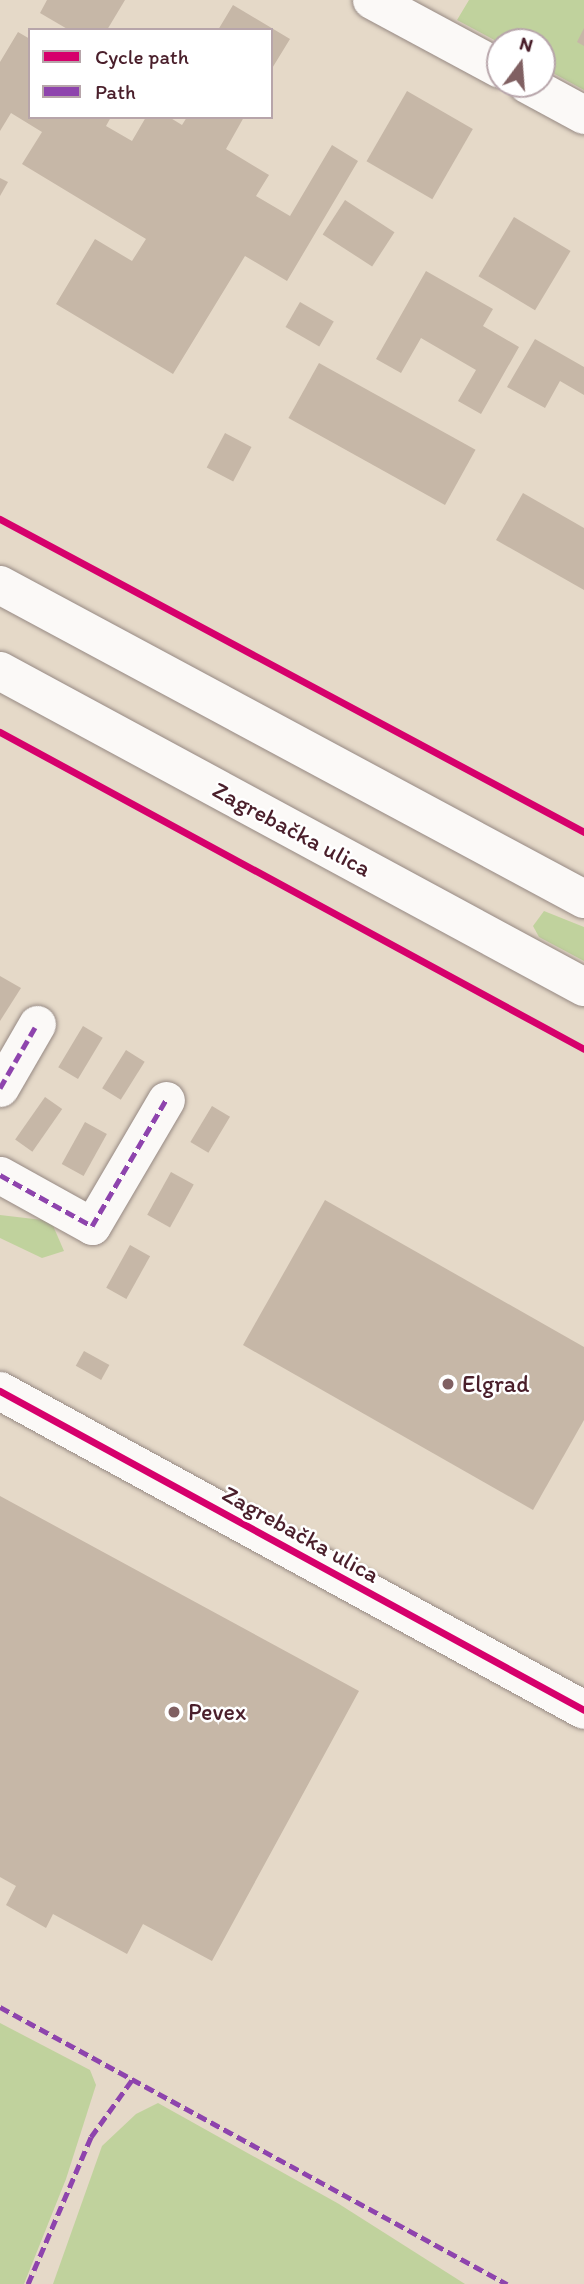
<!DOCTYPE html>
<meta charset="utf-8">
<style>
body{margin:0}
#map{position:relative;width:584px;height:2284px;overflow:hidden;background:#e5d9c8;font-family:Itim,sans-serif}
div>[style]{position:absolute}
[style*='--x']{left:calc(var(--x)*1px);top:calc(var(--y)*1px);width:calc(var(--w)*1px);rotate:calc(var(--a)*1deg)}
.green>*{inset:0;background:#c0d29d}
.building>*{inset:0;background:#c6b7a7;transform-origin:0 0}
.roads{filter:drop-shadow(0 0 2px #968983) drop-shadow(0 0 2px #968983)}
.pedestrian>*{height:37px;margin:-18.5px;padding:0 18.5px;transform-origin:18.5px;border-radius:18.5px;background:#fbf9f7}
.minor>*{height:38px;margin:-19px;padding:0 19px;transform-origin:19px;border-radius:19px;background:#fbf9f7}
.primary>*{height:38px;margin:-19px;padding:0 19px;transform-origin:19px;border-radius:19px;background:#fbf9f7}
.quiet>*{height:5px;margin-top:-2.5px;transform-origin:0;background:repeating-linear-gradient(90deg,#8e44ad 0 10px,transparent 0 15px)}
.cycleway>*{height:7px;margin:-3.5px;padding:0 3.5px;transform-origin:3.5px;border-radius:3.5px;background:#d6006c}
.dots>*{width:19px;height:19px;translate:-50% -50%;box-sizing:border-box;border:4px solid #fff;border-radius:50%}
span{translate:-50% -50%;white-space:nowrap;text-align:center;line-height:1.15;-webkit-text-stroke:5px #fff;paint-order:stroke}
.street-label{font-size:24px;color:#4a1f2b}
.poi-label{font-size:24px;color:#4a1f2b}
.left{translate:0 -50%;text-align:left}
.legend{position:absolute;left:28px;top:28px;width:245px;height:91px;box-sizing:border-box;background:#fff;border:2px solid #b7a5aa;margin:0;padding:9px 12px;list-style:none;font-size:21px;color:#4a1f2b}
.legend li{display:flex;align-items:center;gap:14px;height:35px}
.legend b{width:35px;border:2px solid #b7a5aa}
.north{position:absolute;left:486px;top:28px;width:70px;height:70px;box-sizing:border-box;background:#fff;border:2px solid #b7a5aa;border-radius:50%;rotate:16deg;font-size:19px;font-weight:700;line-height:28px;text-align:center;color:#4a1f2b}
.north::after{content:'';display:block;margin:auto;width:24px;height:32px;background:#806062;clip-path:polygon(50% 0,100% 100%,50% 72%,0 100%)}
</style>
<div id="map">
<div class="green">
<div style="clip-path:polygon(469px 0,584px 0,584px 90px,542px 67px,542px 42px,500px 43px,457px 20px)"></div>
<div style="clip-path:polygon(544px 911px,584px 927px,584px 961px,539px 937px,533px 926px)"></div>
<div style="clip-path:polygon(0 1215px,51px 1221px,64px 1251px,42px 1258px,0 1238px)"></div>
<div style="clip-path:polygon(0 2023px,90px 2070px,96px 2085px,66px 2179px,24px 2284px,0 2284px)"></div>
<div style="clip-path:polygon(158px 2103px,339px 2204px,465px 2284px,53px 2284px,102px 2146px,136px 2114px)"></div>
</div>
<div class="building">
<div style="clip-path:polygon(47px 0,125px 0,107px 30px,69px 30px,40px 13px)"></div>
<div style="clip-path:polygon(233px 5px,290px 39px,271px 70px,271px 30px,218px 30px)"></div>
<div style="clip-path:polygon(584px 28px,584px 46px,577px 42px)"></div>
<div style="clip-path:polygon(18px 32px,30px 39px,30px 117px,111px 117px,106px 126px,132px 141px,146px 117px,169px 117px,182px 125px,187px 117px,244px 117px,226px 149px,269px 175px,256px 196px,290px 216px,332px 145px,358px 161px,287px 281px,245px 256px,173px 374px,56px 304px,95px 239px,132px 261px,146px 239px,22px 164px,42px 132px,11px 113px,0 131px,0 62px)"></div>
<div style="left:407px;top:91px;width:76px;height:81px;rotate:30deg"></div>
<div style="clip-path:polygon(0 178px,8px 182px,0 196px)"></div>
<div style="left:345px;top:200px;width:59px;height:41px;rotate:33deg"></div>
<div style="left:514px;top:217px;width:66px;height:69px;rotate:31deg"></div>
<div style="clip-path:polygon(426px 271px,493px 309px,483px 326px,519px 347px,481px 414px,458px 401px,476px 370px,421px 338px,401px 373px,376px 359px)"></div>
<div style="left:300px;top:302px;width:39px;height:29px;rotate:30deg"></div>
<div style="clip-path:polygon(535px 339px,584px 367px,584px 395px,560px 381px,545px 408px,507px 387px)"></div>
<div style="left:319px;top:363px;width:179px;height:63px;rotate:29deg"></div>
<div style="left:225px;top:433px;width:30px;height:39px;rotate:28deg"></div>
<div style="clip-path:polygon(523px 493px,584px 528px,584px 590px,496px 540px)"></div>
<div style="clip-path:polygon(0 976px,21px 988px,0 1021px)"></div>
<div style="left:83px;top:1026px;width:23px;height:48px;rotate:31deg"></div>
<div style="left:126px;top:1050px;width:22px;height:45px;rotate:32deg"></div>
<div style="left:45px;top:1097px;width:21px;height:52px;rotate:35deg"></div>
<div style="left:212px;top:1106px;width:21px;height:42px;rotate:31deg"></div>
<div style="left:85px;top:1122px;width:25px;height:48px;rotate:29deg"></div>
<div style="left:171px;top:1172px;width:26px;height:49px;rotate:29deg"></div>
<div style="clip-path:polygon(325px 1200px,584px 1347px,584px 1420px,533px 1510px,243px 1345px)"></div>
<div style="left:130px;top:1245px;width:23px;height:49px;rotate:29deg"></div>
<div style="left:84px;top:1351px;width:29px;height:17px;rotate:29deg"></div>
<div style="clip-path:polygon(0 1496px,359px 1691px,212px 1961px,143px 1924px,127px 1954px,53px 1914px,46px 1928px,6px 1905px,16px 1886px,0 1877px)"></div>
</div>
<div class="roads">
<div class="pedestrian">
<div style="--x:0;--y:1088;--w:74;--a:-60"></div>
<div style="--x:0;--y:1175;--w:105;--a:29"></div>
<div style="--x:92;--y:1226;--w:146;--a:-59.6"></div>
</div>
<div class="minor">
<div style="--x:372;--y:0;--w:145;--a:28.3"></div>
<div style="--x:527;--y:84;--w:65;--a:28.5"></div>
<div style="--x:0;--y:1391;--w:665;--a:28.64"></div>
</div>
<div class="primary">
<div style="--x:0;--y:585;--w:663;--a:28.27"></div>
<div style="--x:0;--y:671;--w:664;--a:28.42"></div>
</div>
</div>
<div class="quiet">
<div style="--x:0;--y:1088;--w:74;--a:-60"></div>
<div style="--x:0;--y:1175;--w:105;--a:29"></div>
<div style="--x:92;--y:1226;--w:146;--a:-59.6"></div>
<div style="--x:0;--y:2007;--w:578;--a:28.65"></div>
<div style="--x:28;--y:2284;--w:160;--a:-66.8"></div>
<div style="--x:91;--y:2137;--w:70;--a:-54.3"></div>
</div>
<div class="cycleway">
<div style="--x:0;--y:519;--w:663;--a:28.19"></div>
<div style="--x:0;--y:732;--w:664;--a:28.49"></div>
<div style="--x:0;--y:1391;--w:665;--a:28.64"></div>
</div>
<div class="dots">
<div style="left:448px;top:1384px;background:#806062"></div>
<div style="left:174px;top:1712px;background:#806062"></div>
</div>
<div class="street-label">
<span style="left:292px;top:829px;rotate:28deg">Zagrebačka ulica</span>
<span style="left:301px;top:1534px;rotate:29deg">Zagrebačka ulica</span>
</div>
<div class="poi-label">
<span class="left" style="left:462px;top:1384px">Elgrad</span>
<span class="left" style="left:188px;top:1712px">Pevex</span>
</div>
<ul class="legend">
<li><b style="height:9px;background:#d6006c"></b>Cycle path</li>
<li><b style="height:9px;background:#8e44ad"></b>Path</li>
</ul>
<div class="north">N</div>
</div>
